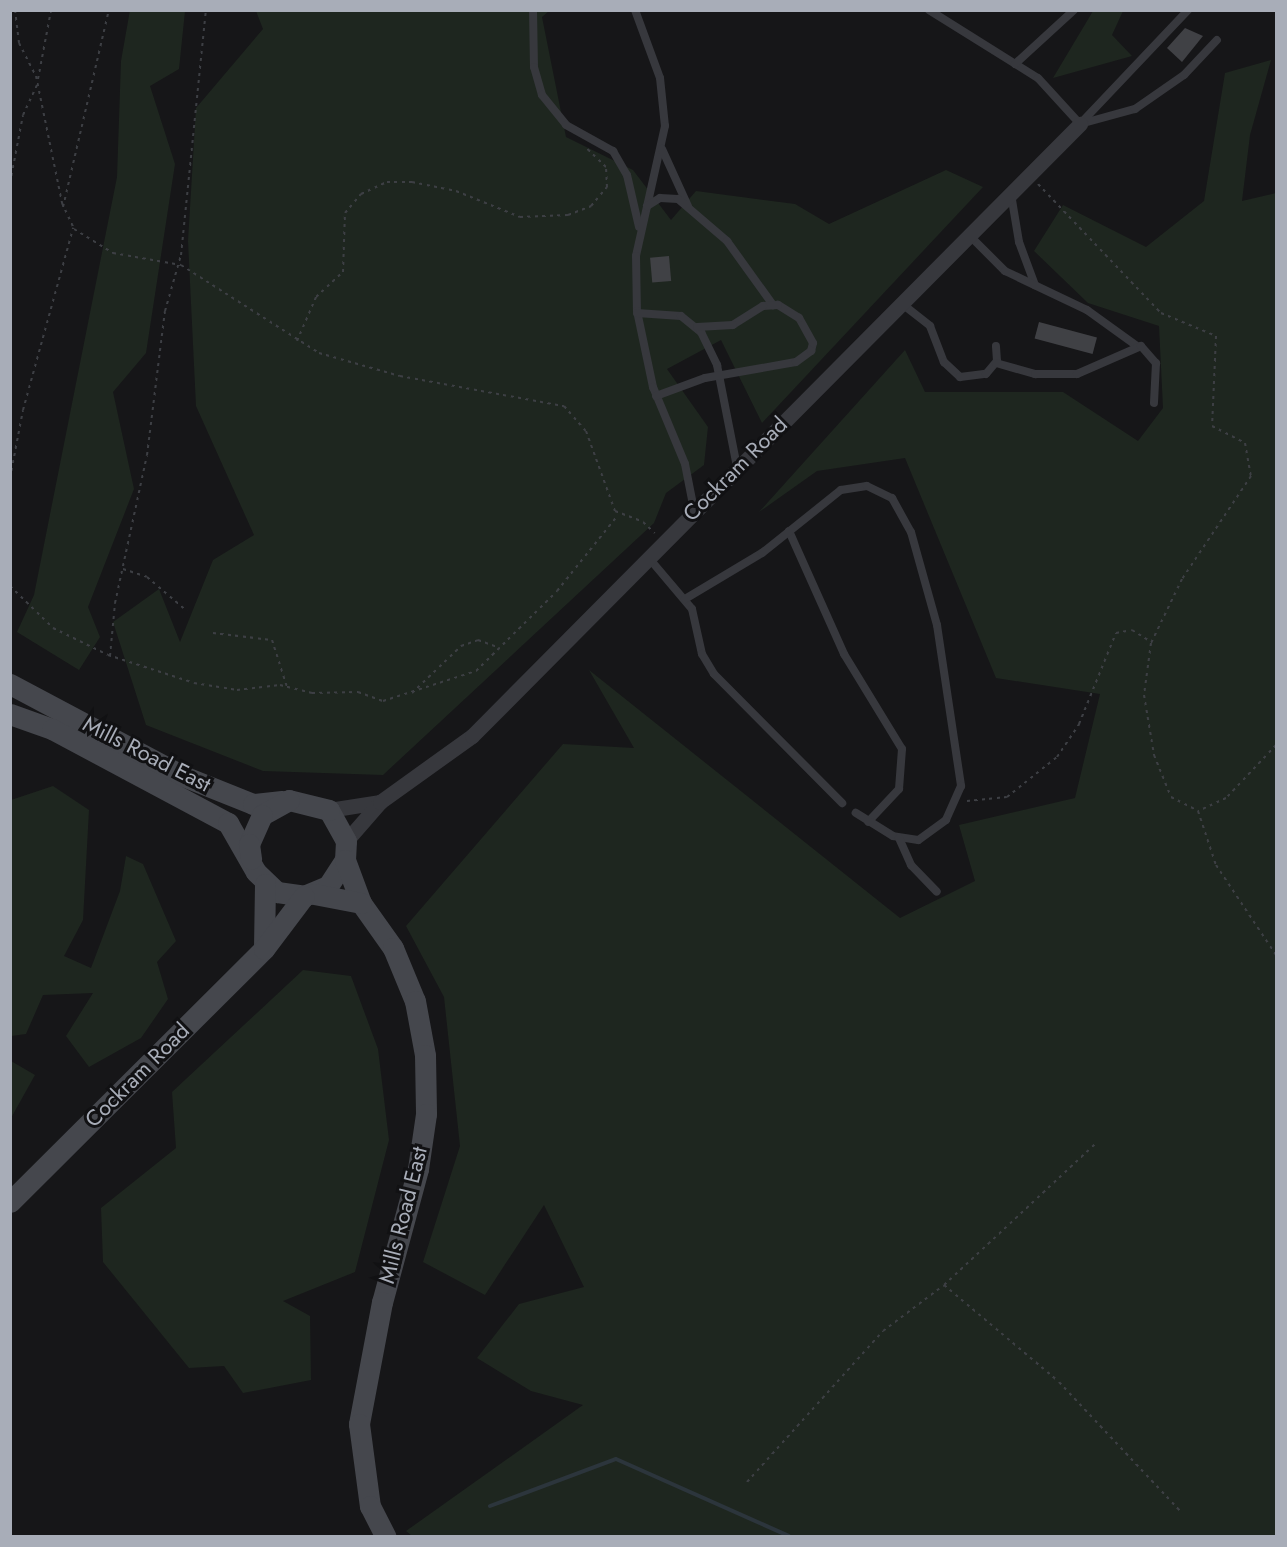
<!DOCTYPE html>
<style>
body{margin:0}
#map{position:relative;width:1287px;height:1547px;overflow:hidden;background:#161618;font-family:Jost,sans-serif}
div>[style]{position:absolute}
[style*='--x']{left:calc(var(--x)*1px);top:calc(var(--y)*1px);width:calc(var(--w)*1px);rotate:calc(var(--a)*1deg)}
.green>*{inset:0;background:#1e261f}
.stream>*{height:4px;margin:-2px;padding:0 2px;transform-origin:2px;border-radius:2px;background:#2c353c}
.building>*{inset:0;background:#404145;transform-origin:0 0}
.path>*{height:2px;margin-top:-1px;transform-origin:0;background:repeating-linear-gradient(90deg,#3d3f44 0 3px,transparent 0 7.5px)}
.lane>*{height:8px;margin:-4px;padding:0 4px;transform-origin:4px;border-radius:4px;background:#37383d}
.street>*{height:15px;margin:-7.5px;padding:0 7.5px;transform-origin:7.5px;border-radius:7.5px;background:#37383d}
.secondary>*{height:21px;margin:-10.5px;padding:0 10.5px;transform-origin:10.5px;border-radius:10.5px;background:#45474d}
span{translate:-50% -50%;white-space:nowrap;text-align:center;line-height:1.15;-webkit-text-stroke:6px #111113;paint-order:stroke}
.street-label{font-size:22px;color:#a8adb8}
.frame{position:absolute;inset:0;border:12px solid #a8adb8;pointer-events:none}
</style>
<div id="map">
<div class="green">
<div style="clip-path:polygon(130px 10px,185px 11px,179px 69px,150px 86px,175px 164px,146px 353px,113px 392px,134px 489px,88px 607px,100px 637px,79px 670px,17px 632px,34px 595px,117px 177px,121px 61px)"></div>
<div style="clip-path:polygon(256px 11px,549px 11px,542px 17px,566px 137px,633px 170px,671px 220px,696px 191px,795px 204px,829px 224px,946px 170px,983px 187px,762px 423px,721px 340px,667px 369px,708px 427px,704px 465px,666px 493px,654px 523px,383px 775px,263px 771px,146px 725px,113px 622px,159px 589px,180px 642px,213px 560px,254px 535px,196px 406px,188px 241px,196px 108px,263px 29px)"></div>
<div style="clip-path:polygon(1093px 11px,1123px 11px,1112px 35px,1132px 56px,1053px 78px)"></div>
<div style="clip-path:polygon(1271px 60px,1250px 135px,1242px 201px,1276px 193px,1276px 1536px,412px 1536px,406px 1531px,583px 1405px,531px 1391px,477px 1358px,519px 1304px,584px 1287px,544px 1205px,485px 1295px,423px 1262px,460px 1146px,444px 997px,406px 926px,563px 744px,634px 748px,589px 670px,900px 918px,975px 881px,959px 825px,1075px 798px,1100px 694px,996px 678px,905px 458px,817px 471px,759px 512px,905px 350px,925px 392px,1063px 392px,1138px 441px,1163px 408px,1159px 326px,1088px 303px,1034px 251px,1063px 205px,1146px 247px,1204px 201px,1225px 73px)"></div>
<div style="clip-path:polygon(53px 786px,89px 810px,83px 920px,64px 956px,91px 968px,120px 891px,126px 856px,143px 864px,176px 941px,157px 962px,168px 999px,141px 1038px,89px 1067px,66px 1036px,93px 993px,43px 995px,26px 1034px,11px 1036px,11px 800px)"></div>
<div style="clip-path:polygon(303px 970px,351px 976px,378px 1049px,389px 1140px,355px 1272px,283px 1301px,310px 1316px,311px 1380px,243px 1393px,224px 1366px,189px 1368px,103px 1262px,101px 1208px,176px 1148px,172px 1092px)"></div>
<div style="clip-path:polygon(11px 1061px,35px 1075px,11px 1118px)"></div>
</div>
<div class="stream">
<div style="--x:490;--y:1506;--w:134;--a:-20.5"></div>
<div style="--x:616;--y:1459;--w:189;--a:24"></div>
</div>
<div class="building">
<div style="clip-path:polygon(1185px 28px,1203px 36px,1182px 62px,1167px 48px)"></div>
<div style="left:669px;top:256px;width:25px;height:19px;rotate:85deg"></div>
<div style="left:1039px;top:322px;width:60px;height:17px;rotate:15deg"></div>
</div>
<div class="path">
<div style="--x:15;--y:10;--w:33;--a:83"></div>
<div style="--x:19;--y:43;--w:37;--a:63"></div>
<div style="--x:36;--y:76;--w:130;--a:78.4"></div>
<div style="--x:62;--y:203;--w:29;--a:65"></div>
<div style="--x:74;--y:229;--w:46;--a:31.6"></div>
<div style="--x:113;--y:253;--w:69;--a:10"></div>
<div style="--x:181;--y:265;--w:164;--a:32.5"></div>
<div style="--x:319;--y:353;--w:84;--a:15.9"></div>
<div style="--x:400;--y:376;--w:167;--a:10.4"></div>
<div style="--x:564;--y:406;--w:33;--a:49"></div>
<div style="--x:586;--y:431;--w:85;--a:70.1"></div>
<div style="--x:615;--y:511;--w:30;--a:21"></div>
<div style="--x:643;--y:522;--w:16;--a:43"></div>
<div style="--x:38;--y:79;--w:70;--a:-79.3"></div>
<div style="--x:10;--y:183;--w:69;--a:-79.2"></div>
<div style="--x:23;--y:115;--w:33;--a:-65"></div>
<div style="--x:1038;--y:184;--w:178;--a:46.4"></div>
<div style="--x:1161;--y:313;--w:60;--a:22.7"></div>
<div style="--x:1216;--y:336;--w:90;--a:92.5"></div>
<div style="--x:1212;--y:426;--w:37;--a:27"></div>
<div style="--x:1245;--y:443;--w:34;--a:80"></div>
<div style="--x:1251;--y:476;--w:124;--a:123.8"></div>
<div style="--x:1182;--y:579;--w:71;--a:115.8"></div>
<div style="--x:1151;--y:643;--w:52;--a:97.7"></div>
<div style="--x:1144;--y:695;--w:61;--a:80.5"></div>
<div style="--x:1154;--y:755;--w:45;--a:68"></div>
<div style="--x:1171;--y:797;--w:30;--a:27"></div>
<div style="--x:63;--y:207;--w:202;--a:-76.9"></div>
<div style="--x:297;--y:341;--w:48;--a:-66.6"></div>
<div style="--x:316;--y:297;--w:37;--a:-43"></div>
<div style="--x:343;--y:272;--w:59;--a:-88.1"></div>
<div style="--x:345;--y:213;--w:25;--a:-50"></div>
<div style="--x:361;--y:194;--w:29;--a:-25"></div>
<div style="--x:387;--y:182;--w:25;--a:0"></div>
<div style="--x:412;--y:182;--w:45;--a:11.6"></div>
<div style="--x:456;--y:191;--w:69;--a:22.1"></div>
<div style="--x:520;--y:217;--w:48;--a:-2.4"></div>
<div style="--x:568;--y:215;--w:25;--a:-21"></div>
<div style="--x:591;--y:206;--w:25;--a:-50"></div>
<div style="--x:607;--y:187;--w:20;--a:-93"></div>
<div style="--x:606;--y:167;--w:28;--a:-136"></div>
<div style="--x:10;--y:478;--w:69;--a:-79.2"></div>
<div style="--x:23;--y:410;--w:189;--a:-74.6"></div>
<div style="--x:123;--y:569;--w:25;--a:18"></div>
<div style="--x:147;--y:577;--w:52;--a:40.4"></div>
<div style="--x:10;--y:586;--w:60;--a:44.3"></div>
<div style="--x:53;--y:628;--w:61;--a:26.1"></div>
<div style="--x:108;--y:655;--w:90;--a:18"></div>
<div style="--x:194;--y:683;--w:44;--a:9.2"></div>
<div style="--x:237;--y:690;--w:43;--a:-6.6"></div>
<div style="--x:280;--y:685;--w:33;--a:14"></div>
<div style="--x:312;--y:693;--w:46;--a:-1.2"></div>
<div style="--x:358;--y:692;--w:27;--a:20"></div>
<div style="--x:383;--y:701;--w:98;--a:-17.9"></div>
<div style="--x:476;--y:671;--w:114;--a:-44.6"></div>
<div style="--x:557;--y:591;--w:97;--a:-51.2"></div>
<div style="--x:213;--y:633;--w:59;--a:6.8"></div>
<div style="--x:272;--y:640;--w:49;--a:72.3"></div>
<div style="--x:110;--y:656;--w:53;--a:-84.6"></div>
<div style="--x:115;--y:603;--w:151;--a:-77.8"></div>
<div style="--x:147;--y:455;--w:145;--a:-82.9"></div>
<div style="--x:165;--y:311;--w:58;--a:-74.1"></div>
<div style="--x:181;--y:255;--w:246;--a:-84.2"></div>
<div style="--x:412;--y:693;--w:68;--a:-43.8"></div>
<div style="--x:461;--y:646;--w:18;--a:-19"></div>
<div style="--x:478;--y:640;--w:23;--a:20"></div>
<div style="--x:1276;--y:745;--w:73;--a:133.3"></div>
<div style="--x:1226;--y:798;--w:31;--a:155"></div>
<div style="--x:1198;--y:811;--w:57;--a:71.6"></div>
<div style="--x:1216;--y:865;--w:108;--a:56.3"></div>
<div style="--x:967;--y:801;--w:40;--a:-5.7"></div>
<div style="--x:1007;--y:797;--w:64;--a:-38.7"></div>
<div style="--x:1057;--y:757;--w:40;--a:-56"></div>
<div style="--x:1079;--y:724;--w:98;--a:-67.9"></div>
<div style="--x:1116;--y:633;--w:16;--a:-11"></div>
<div style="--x:1132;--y:630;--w:22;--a:32"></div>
<div style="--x:944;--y:1285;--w:150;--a:40.1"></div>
<div style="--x:1059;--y:1382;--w:177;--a:46.8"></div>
<div style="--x:747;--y:1482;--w:203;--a:-48"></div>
<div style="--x:883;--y:1331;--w:76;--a:-37"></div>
<div style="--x:944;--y:1285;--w:207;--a:-43"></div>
</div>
<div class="lane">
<div style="--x:533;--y:10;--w:57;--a:89"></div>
<div style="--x:534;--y:67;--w:29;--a:74"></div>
<div style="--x:542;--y:95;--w:38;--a:51"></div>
<div style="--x:566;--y:125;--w:54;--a:29"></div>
<div style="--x:613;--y:151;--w:28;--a:60"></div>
<div style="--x:627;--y:175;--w:53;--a:77"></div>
<div style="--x:635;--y:10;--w:72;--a:69.8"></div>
<div style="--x:660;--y:78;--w:48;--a:84.1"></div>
<div style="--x:665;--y:126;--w:133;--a:102.6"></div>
<div style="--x:636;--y:256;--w:55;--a:89"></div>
<div style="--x:637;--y:311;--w:78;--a:78.1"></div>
<div style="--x:653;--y:387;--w:83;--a:67.4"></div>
<div style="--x:685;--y:464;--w:47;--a:78.9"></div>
<div style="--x:929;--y:10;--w:128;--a:32"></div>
<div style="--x:1038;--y:78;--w:62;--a:47.6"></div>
<div style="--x:1015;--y:64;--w:80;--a:-42.5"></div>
<div style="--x:1080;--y:124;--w:57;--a:-15.3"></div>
<div style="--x:1135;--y:109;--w:60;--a:-34.8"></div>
<div style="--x:1184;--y:75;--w:48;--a:-46.7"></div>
<div style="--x:1080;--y:124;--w:157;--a:-46.5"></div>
<div style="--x:662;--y:149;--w:63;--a:65.5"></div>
<div style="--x:1011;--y:194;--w:49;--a:80.5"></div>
<div style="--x:1019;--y:242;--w:46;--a:69.6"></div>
<div style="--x:647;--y:206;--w:15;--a:-32"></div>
<div style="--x:660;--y:198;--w:18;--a:3"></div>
<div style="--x:678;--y:199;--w:65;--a:40.6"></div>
<div style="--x:727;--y:241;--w:79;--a:54.3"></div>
<div style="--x:969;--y:235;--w:51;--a:45"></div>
<div style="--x:1005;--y:271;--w:91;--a:25.4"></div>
<div style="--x:1087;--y:310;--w:62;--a:35.8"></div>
<div style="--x:901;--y:303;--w:37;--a:38"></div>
<div style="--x:930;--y:326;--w:39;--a:69"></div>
<div style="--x:944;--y:362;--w:22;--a:43"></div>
<div style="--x:960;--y:377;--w:26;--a:-7"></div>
<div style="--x:986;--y:374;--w:17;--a:-50"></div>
<div style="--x:997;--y:361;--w:15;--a:-94"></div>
<div style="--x:637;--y:313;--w:44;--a:3.9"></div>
<div style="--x:681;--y:316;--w:26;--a:39"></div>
<div style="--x:701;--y:332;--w:37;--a:64"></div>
<div style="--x:717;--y:365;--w:104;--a:78.9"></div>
<div style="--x:996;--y:363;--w:41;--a:15.8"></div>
<div style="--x:1035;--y:374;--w:42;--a:0"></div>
<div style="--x:1077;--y:374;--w:70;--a:-23.6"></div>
<div style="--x:1141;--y:346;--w:23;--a:49"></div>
<div style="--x:1156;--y:363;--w:40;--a:92.9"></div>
<div style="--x:656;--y:396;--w:52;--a:-20.2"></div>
<div style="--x:705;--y:378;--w:92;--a:-10"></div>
<div style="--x:796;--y:362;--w:19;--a:-36"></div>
<div style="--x:811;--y:351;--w:8;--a:-76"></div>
<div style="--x:813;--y:343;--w:29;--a:-119"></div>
<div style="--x:799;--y:318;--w:25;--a:-148"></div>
<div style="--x:778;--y:305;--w:15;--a:176"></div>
<div style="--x:763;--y:306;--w:36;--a:148"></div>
<div style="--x:733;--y:325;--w:36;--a:177"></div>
<div style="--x:789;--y:531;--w:135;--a:65.9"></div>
<div style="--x:844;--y:654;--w:111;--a:58.6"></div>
<div style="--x:902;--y:749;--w:40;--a:94.3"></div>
<div style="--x:899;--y:789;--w:45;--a:133.2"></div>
<div style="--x:648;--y:557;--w:68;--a:49.8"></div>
<div style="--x:692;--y:609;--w:46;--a:77.5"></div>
<div style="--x:702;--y:654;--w:23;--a:59"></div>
<div style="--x:714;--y:674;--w:182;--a:45.2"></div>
<div style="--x:685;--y:599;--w:90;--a:-30.9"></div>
<div style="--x:762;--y:553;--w:101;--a:-38.6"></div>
<div style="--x:841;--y:490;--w:26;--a:-9"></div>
<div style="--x:867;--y:486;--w:28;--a:26"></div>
<div style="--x:892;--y:498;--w:39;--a:61"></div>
<div style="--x:911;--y:532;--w:97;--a:74.4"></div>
<div style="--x:937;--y:625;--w:163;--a:81.5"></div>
<div style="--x:961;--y:786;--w:37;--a:114"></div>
<div style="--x:946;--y:820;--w:34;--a:144"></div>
<div style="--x:918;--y:840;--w:25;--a:-171"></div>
<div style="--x:893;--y:836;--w:44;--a:-148.1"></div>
<div style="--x:899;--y:838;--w:30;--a:66"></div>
<div style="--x:911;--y:865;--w:37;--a:46"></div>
</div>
<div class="street">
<div style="--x:329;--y:810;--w:52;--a:-8.9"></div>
<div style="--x:346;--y:841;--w:52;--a:-48.9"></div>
<div style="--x:380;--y:802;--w:113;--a:-35.7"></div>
<div style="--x:472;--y:736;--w:863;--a:-45.19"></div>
</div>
<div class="secondary">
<div style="--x:10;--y:684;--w:196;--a:28"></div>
<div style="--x:183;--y:776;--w:75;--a:21.8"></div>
<div style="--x:253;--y:804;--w:29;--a:-6"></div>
<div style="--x:10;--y:714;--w:45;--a:19.7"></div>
<div style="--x:52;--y:729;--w:200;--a:28.1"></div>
<div style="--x:228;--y:823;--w:56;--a:60.3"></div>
<div style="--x:256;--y:872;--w:29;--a:44"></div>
<div style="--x:277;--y:892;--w:27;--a:8"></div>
<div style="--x:304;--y:896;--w:26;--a:-23"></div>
<div style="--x:328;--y:886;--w:31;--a:-57"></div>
<div style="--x:345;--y:860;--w:19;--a:-87"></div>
<div style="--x:346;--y:841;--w:35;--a:-119"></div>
<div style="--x:329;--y:810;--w:41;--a:-166"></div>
<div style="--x:289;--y:800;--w:31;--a:151"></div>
<div style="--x:262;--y:815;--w:32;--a:114"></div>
<div style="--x:249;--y:844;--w:15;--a:82"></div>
<div style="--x:345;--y:860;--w:46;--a:69.6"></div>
<div style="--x:361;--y:903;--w:55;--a:54.6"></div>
<div style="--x:393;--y:948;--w:57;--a:67.5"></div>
<div style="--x:415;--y:1001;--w:55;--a:79.5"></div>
<div style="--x:425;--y:1055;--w:59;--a:89"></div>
<div style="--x:426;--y:1114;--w:56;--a:98.3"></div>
<div style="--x:418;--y:1169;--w:138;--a:105.1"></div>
<div style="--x:382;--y:1302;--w:124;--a:100.7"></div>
<div style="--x:359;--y:1424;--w:83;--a:82.4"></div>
<div style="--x:370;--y:1506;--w:34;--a:63"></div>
<div style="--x:314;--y:894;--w:48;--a:10.8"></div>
<div style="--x:264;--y:948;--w:64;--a:-89.1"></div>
<div style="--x:10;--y:1202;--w:359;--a:-44.9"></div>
<div style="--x:264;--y:949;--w:66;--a:-53"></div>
</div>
<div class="street-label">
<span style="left:735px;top:469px;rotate:-45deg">Cockram Road</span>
<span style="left:147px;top:754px;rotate:27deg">Mills Road East</span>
<span style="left:137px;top:1075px;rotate:-45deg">Cockram Road</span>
<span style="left:403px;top:1215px;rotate:-76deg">Mills Road East</span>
</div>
<div class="frame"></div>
</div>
